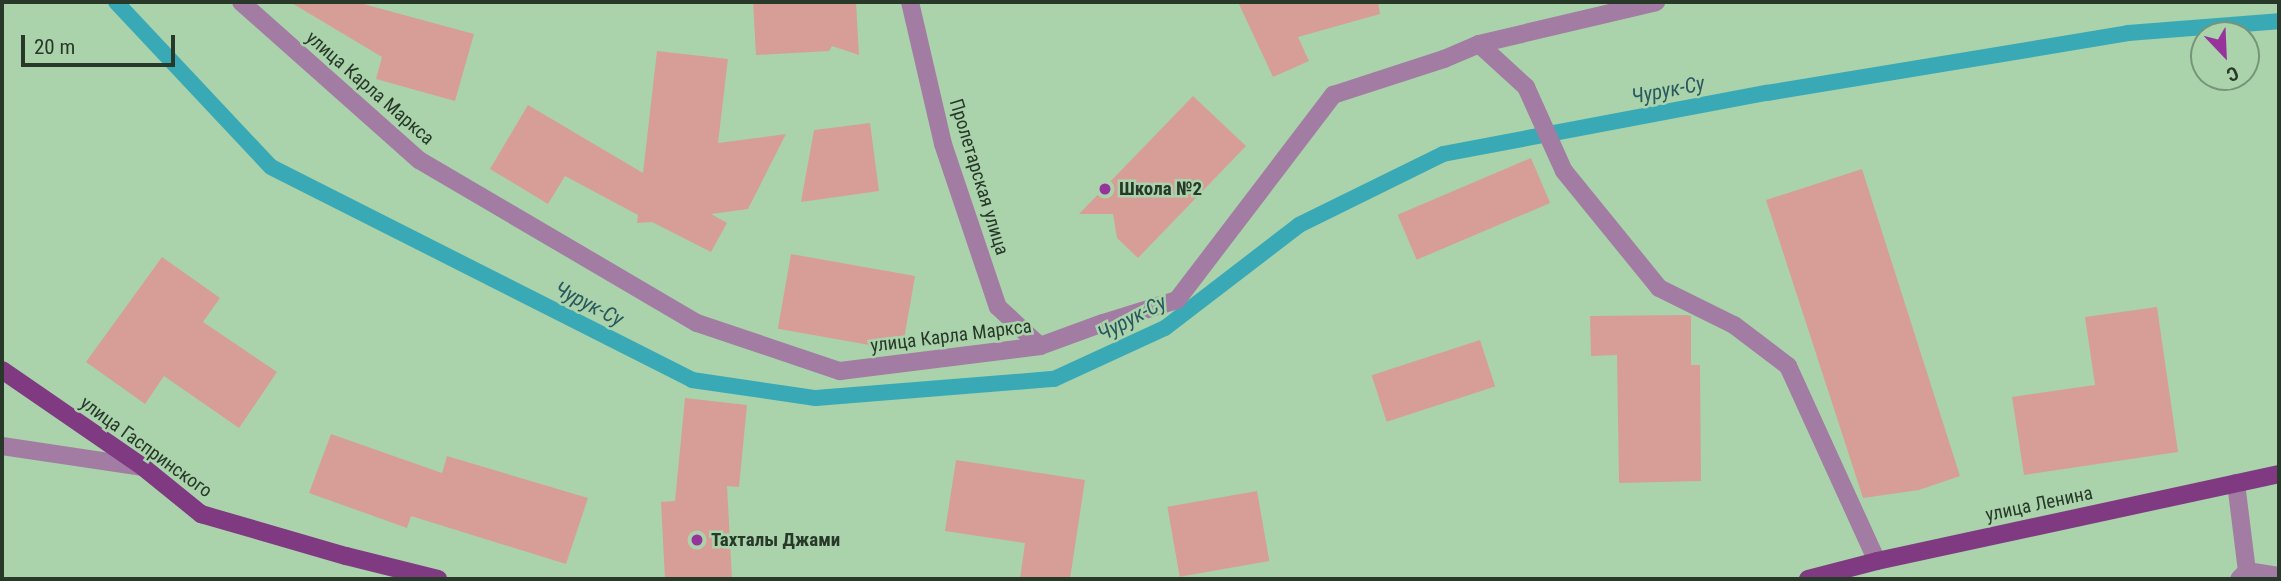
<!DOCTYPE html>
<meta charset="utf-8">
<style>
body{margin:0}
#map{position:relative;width:2281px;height:581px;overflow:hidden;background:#aad3ac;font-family:"Roboto Condensed",sans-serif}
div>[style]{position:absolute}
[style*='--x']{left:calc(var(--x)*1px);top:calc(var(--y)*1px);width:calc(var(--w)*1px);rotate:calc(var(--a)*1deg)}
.stream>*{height:16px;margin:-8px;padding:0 8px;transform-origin:8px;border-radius:8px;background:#3aa9b6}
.building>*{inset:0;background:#d79e97;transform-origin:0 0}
.minor>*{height:18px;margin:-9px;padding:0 9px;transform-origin:9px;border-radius:9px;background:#a37ca3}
.major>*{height:18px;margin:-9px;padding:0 9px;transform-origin:9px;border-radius:9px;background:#7f3a82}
.dots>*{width:19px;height:19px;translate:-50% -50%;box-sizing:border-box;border:4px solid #aad3ac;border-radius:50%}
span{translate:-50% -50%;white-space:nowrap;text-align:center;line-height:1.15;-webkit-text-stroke:5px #aad3ac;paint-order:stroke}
.street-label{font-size:19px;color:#283929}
.poi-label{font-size:19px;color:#283929;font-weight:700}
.left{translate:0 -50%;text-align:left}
.water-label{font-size:21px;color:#29585e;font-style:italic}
.frame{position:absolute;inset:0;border:4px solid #283929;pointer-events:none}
.north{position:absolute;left:2190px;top:21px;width:70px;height:70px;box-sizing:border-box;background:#aad3ac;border:2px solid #769578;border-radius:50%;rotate:157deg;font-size:19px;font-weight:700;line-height:28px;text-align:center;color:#283929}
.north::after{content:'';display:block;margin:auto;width:24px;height:32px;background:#96349b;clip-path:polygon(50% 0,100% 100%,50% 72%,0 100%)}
.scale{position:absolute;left:21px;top:35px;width:154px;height:32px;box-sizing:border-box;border:4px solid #283929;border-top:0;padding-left:9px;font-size:21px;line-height:24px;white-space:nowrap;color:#283929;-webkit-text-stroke:5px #aad3ac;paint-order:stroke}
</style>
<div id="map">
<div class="stream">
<div style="--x:116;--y:2;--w:226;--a:46.8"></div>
<div style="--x:271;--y:167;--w:472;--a:26.8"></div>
<div style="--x:692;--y:380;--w:125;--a:8.3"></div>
<div style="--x:816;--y:398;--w:239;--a:-4.6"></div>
<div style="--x:1054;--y:379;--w:122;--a:-24.7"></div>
<div style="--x:1165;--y:328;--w:169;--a:-37.5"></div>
<div style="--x:1299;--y:225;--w:161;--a:-26.2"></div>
<div style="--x:1443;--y:154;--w:330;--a:-10.7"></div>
<div style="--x:1767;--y:93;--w:366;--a:-9.4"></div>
<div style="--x:2128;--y:33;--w:151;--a:-4.5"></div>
</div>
<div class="building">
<div style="clip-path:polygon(290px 2px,356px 2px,474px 34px,455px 101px,376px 79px,382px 57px)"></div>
<div style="clip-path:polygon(753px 2px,856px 2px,859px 55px,832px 46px,829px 51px,756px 55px)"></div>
<div style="clip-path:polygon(1238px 2px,1378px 2px,1380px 14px,1298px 37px,1309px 61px,1273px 77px)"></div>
<div style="clip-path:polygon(657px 51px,728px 59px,718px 143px,786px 134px,748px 209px,711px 214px,727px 223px,711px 252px,652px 222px,637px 223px,638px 215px,565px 176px,548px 204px,490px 169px,528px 105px,643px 173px)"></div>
<div style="clip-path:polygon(1193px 96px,1246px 146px,1138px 258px,1117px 238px,1113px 214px,1079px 214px)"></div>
<div style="clip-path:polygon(870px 123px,879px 191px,801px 202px,814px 130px)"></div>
<div style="left:1531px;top:158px;width:49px;height:145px;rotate:67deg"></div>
<div style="clip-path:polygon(1862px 169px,1960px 476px,1919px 490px,1863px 498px,1766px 200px)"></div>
<div style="left:791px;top:254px;width:126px;height:76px;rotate:10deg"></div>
<div style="clip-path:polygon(162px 257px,220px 298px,203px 322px,277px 372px,239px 428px,164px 376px,145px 404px,86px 362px)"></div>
<div style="clip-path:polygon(2157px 307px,2178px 452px,2024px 475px,2012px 397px,2095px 385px,2085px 317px)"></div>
<div style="clip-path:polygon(1687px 315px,1691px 316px,1691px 365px,1700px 365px,1701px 481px,1619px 483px,1617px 355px,1591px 356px,1590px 316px)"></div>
<div style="left:1480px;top:340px;width:49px;height:114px;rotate:72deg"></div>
<div style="clip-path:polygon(685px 398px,747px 405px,739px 487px,727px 486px,732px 579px,665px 579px,661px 502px,675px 501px)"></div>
<div style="clip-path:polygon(331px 434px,442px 473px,447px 456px,588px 498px,566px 564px,411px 516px,407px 528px,309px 493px)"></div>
<div style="clip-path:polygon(956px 460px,1085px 480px,1070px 579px,1020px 579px,1025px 543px,945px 531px)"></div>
<div style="left:1257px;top:491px;width:71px;height:91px;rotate:80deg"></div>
</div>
<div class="minor">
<div style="--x:241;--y:2;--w:238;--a:41.6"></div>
<div style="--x:419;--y:160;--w:322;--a:30.4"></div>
<div style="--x:697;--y:323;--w:151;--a:18.6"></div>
<div style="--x:840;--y:371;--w:202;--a:-7.1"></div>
<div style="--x:1040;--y:346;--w:67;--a:-20.1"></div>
<div style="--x:1103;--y:323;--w:77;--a:-17.3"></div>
<div style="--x:1177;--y:300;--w:258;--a:-52.7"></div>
<div style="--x:1333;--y:95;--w:117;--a:-18"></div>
<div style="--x:1444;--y:59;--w:38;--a:-23"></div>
<div style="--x:1479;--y:44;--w:182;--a:-13.3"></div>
<div style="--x:910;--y:2;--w:146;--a:76.9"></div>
<div style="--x:943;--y:144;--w:172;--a:71.4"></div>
<div style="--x:998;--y:307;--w:57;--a:42.9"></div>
<div style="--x:1479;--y:44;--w:64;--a:42.5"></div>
<div style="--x:1526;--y:87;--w:92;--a:65.7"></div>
<div style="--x:1564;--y:171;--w:151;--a:50.9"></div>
<div style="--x:1659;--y:288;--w:84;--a:26.3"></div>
<div style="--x:1734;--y:325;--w:68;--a:37.2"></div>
<div style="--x:1788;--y:366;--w:214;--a:65.5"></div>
<div style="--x:2;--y:446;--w:143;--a:8.5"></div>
<div style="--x:2236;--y:483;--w:89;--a:82.9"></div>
<div style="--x:2247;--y:571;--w:11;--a:135"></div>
<div style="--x:2247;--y:571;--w:32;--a:9"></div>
</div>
<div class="major">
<div style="--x:2;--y:370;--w:171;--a:34.5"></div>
<div style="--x:143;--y:467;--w:75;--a:39"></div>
<div style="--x:201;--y:514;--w:151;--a:16.2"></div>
<div style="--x:346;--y:556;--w:95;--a:14"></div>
<div style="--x:1808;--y:579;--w:71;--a:-14.6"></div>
<div style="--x:1877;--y:561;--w:411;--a:-12.2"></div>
</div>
<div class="dots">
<div style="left:1105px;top:189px;background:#96349b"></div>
<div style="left:697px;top:540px;background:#96349b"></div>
</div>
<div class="street-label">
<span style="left:370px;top:88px;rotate:41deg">улица Карла Маркса</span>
<span style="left:979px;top:177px;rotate:73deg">Пролетарская улица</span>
<span style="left:951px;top:336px;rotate:-7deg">улица Карла Маркса</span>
<span style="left:146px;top:447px;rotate:36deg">улица Гаспринского</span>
<span style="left:2039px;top:504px;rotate:-12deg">улица Ленина</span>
</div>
<div class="poi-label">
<span class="left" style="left:1119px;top:189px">Школа №2</span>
<span class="left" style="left:711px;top:540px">Тахталы Джами</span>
</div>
<div class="water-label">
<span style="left:1668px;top:90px;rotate:-11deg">Чурук-Су</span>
<span style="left:589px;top:304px;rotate:27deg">Чурук-Су</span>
<span style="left:1132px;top:318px;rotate:-28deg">Чурук-Су</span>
</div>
<div class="frame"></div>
<div class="north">С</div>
<div class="scale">20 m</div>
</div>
